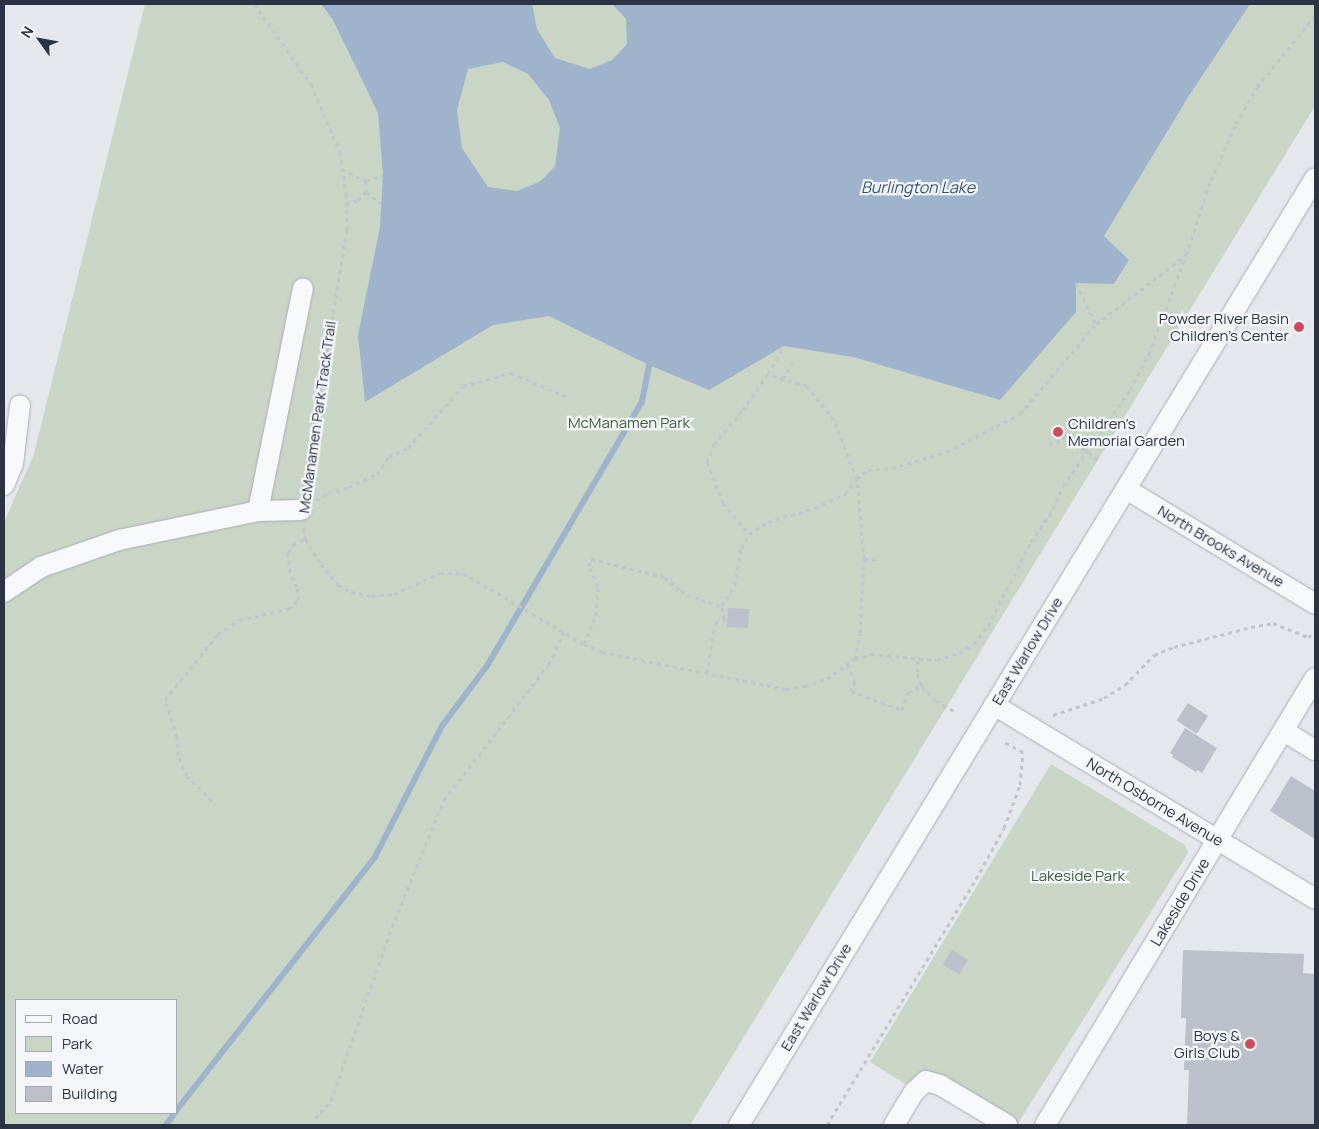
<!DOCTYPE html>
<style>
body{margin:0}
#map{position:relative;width:1319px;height:1129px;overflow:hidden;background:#e4e7ec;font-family:Manrope,sans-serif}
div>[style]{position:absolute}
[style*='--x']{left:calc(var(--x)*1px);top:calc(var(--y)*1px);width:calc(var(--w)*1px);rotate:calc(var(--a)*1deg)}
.green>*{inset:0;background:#c9d6c5}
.water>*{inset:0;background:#9fb4cc}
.stream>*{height:5.5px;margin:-2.75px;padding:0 2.75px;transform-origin:2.75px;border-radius:2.75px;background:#9fb4cc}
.building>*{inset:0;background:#bbc0ca;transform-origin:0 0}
.path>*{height:3px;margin-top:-1.5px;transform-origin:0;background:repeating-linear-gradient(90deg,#c2c5cb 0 4px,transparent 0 8px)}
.roads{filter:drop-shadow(0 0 1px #a9aeb7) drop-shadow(0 0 1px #a9aeb7)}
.minor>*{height:20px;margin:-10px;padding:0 10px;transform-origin:10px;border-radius:10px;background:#f7f8fa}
.dots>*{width:14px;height:14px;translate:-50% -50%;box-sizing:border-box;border:2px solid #f4f6f9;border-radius:50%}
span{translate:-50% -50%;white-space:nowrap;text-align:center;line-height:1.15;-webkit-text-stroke:4.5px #f4f6f9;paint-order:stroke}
.poi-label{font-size:15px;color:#2b3445}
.right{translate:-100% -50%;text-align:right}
.left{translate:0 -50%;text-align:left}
.street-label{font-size:15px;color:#2b3445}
.park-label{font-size:15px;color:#3f6138}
.water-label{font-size:16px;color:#34527a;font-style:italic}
.frame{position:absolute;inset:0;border:5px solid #2b3445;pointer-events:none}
.legend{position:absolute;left:15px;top:999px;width:162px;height:115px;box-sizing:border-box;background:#f4f6f9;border:1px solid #a4a8b1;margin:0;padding:6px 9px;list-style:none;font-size:15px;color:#2b3445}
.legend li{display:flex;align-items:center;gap:10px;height:25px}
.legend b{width:25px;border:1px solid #a4a8b1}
.north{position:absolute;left:15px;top:15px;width:50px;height:50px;-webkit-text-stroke:4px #f4f6f9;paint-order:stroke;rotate:302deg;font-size:14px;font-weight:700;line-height:20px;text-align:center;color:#2b3445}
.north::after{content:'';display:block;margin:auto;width:18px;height:22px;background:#2b3445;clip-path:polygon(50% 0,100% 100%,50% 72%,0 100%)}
</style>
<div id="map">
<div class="green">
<div style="clip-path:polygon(evenodd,145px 4px,1315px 4px,1315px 106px,690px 1125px,4px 1125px,4px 522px,34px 454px,145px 4px,16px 1000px,176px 1000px,176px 1113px,16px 1113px,16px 1000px)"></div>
<div style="clip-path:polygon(1051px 764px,1185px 845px,1188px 853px,1017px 1125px,939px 1078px,907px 1085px,870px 1062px)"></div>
</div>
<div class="water">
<div style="clip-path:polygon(evenodd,321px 4px,532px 4px,537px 29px,555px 58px,590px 69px,612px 60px,627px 44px,626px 19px,612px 4px,1250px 4px,1190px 94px,1104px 236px,1129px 260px,1114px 284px,1076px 283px,1076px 312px,1000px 400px,853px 357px,784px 346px,709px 390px,649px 365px,549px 316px,493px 325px,365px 402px,358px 335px,380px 227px,383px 175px,378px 113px,333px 20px,321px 4px,503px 62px,528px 74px,549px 100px,560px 128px,555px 166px,541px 181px,517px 191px,488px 187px,462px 148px,457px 110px,468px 69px,503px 62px)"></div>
</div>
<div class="stream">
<div style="--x:176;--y:1111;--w:323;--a:-51.9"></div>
<div style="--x:375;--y:857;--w:147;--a:-62.9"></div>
<div style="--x:442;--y:726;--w:75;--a:-53.1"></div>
<div style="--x:487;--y:666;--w:306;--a:-59.6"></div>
<div style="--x:642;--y:402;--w:38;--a:-79"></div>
<div style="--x:166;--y:1125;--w:15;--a:-53"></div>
</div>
<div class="building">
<div style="left:728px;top:608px;width:21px;height:19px;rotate:3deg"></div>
<div style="left:1188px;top:703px;width:24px;height:21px;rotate:33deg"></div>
<div style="clip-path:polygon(1185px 728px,1217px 748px,1202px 773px,1198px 770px,1196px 772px,1172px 757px,1173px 755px,1170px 753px)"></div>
<div style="clip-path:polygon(1291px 776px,1315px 791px,1315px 839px,1270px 811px)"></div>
<div style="left:952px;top:950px;width:19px;height:17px;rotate:32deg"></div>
<div style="clip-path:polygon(1183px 950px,1304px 954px,1303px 973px,1315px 974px,1315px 1125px,1187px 1125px,1189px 1070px,1184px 1070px,1186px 1018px,1181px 1018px)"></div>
</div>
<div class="path">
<div style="--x:254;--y:4;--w:98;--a:54.5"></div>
<div style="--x:311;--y:84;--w:74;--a:66.9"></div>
<div style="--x:340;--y:152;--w:42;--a:81.9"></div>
<div style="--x:346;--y:194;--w:36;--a:88"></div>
<div style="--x:347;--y:230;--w:267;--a:99.5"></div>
<div style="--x:342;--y:169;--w:27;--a:27"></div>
<div style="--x:366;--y:181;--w:18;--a:-19"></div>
<div style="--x:366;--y:192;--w:11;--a:-90"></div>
<div style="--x:346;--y:204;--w:13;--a:-18"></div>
<div style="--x:358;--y:200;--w:11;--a:-45"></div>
<div style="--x:366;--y:192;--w:19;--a:39"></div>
<div style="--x:1076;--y:283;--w:46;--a:64"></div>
<div style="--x:768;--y:374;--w:32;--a:-60"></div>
<div style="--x:783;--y:379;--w:23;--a:-59"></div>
<div style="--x:1056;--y:429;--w:53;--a:35.8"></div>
<div style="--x:1049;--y:444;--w:7;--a:-8"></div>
<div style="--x:1056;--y:443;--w:11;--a:-38"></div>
<div style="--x:1065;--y:436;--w:10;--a:-66"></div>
<div style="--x:1069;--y:427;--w:9;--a:-96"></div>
<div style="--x:316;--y:500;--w:14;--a:-30"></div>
<div style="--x:328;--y:493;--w:22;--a:-16"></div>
<div style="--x:349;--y:487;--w:31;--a:-25"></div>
<div style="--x:377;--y:474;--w:21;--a:-55"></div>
<div style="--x:389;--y:457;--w:21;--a:-25"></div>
<div style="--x:408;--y:448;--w:83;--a:-48.4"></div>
<div style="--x:463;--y:386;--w:50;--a:-15.2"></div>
<div style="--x:511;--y:373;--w:62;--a:22.8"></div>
<div style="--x:304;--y:528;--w:11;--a:85"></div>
<div style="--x:305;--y:539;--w:30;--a:57"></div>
<div style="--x:321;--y:564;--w:27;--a:51"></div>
<div style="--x:338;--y:585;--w:15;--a:28"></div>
<div style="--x:351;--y:592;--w:21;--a:11"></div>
<div style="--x:372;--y:596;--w:22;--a:-5"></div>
<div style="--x:394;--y:594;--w:51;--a:-24.5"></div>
<div style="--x:440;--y:573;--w:23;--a:0"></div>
<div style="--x:463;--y:573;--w:140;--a:30.4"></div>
<div style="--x:584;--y:644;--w:20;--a:24"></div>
<div style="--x:602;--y:652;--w:188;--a:11.4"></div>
<div style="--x:786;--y:689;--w:19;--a:-9"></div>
<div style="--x:805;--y:686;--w:23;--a:-18"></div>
<div style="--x:827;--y:679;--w:34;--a:-36"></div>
<div style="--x:855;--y:659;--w:17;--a:-17"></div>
<div style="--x:871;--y:654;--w:66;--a:5.2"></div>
<div style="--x:937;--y:660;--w:23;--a:-18"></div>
<div style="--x:959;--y:653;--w:17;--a:-31"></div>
<div style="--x:974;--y:644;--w:23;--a:-52"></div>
<div style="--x:988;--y:626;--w:94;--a:-62.9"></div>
<div style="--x:1031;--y:542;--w:40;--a:-56"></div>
<div style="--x:1053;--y:509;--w:25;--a:-67"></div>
<div style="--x:1063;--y:486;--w:117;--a:-55.1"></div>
<div style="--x:1130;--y:390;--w:41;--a:-62.2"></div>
<div style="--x:1149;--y:354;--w:106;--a:-69.5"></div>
<div style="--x:1186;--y:255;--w:79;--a:-71.6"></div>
<div style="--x:1211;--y:180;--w:61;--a:-65.9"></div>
<div style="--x:1236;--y:124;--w:43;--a:-60.4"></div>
<div style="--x:1257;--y:87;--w:92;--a:-51.1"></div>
<div style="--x:864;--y:559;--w:80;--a:-95"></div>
<div style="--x:857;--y:479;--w:14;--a:-39"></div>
<div style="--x:868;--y:470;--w:24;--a:-5"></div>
<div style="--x:892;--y:468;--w:57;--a:-16.2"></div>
<div style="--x:947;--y:452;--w:82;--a:-27.5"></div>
<div style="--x:1020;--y:414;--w:118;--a:-49.8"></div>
<div style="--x:1096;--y:324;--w:113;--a:-37.5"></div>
<div style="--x:724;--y:619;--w:13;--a:-99"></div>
<div style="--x:722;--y:606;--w:25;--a:-58"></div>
<div style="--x:735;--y:585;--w:37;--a:-81"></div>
<div style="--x:741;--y:548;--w:16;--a:-60"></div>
<div style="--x:749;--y:534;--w:22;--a:-32"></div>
<div style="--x:768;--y:522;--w:49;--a:-16.6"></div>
<div style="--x:815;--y:508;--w:33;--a:-25"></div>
<div style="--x:845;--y:494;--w:19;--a:-51"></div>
<div style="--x:857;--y:479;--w:63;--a:-111.3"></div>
<div style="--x:834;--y:420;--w:43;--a:-128.5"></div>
<div style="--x:807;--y:386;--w:41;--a:-162.9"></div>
<div style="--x:768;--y:374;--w:45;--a:125.1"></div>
<div style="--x:742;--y:411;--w:43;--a:130.3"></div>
<div style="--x:714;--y:444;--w:19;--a:111"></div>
<div style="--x:707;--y:462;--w:44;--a:68.7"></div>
<div style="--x:723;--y:503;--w:40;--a:50"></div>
<div style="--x:584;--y:644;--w:31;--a:-68"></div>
<div style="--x:596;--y:615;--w:29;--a:-86"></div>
<div style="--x:598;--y:586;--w:22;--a:-114"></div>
<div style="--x:589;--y:566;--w:7;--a:-74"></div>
<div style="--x:591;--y:559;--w:75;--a:13.9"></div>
<div style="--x:664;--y:577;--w:22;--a:39"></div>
<div style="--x:681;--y:591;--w:22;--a:24"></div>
<div style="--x:701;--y:600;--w:22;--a:16"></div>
<div style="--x:855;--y:659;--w:26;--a:-79"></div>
<div style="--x:860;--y:633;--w:74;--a:-86.9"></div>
<div style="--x:864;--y:559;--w:13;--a:0"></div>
<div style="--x:918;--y:660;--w:14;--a:94"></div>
<div style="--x:917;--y:674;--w:13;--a:67"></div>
<div style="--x:922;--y:686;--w:21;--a:47"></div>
<div style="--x:936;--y:701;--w:23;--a:29"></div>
<div style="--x:847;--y:664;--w:19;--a:65"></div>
<div style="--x:855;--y:681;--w:11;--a:112"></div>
<div style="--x:851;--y:691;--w:54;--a:20.4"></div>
<div style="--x:902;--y:710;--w:19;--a:-72"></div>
<div style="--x:908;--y:692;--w:15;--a:-23"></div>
<div style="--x:707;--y:673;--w:51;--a:-80.9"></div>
<div style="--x:715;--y:623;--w:14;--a:-17"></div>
<div style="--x:1053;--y:715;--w:54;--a:-18.4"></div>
<div style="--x:1104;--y:698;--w:25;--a:-32"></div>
<div style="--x:1125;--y:685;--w:42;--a:-46"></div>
<div style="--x:1154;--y:655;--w:22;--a:-22"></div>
<div style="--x:1174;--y:647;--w:80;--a:-14.6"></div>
<div style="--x:1251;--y:627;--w:22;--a:-10"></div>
<div style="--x:1273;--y:623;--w:38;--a:22"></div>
<div style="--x:1308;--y:637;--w:8;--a:-30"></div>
<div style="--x:212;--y:801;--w:35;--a:-135"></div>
<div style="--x:187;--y:776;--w:23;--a:-113"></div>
<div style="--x:178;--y:755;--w:18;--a:-93"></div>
<div style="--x:177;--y:737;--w:39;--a:-108"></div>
<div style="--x:165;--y:700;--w:85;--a:-51.2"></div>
<div style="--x:218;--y:634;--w:25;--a:-34"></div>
<div style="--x:239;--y:620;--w:50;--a:-12.7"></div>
<div style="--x:288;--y:609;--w:13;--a:-42"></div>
<div style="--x:298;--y:600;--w:13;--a:-94"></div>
<div style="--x:297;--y:587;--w:17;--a:-115"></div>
<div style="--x:290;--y:572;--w:19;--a:-96"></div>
<div style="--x:288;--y:553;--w:9;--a:-58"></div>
<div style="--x:293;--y:545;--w:13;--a:-27"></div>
<div style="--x:315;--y:1118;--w:23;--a:-47"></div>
<div style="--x:331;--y:1101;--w:184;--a:-70.7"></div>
<div style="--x:392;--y:927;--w:137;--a:-67.7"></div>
<div style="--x:444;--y:800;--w:172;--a:-52.3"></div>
<div style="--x:549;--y:664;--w:35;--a:-65"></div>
<div style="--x:827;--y:1125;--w:288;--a:-58.8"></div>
<div style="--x:976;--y:879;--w:58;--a:-61.2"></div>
<div style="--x:1004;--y:828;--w:46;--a:-69.6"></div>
<div style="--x:1020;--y:785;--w:33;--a:-85"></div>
<div style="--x:1023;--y:752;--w:21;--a:-152"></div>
</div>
<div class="roads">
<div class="minor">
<div style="--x:4;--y:485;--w:23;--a:-67"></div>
<div style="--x:13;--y:464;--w:59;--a:-83.2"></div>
<div style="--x:1126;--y:489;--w:221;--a:31.3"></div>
<div style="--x:258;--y:511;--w:227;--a:-78.6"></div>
<div style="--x:4;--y:592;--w:45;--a:-34"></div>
<div style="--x:41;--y:567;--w:83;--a:-19.1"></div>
<div style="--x:119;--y:540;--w:142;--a:-11.8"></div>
<div style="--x:258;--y:511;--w:43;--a:-1.3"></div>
<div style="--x:994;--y:705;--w:375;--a:31.1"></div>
<div style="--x:1284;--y:731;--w:36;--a:32"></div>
<div style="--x:739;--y:1125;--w:1108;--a:-58.69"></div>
<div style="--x:894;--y:1125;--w:39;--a:-59"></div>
<div style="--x:914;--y:1092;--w:16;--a:-43"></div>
<div style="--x:926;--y:1081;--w:15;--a:16"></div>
<div style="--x:940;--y:1085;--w:78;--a:30.8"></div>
<div style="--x:1045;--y:1125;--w:522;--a:-58.87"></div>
</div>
</div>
<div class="dots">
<div style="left:1299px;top:327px;background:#d1495b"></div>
<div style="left:1058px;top:432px;background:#d1495b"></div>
<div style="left:1250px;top:1044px;background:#d1495b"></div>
</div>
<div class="poi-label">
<span class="right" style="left:1289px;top:327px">Powder River Basin<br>Children's Center</span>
<span class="left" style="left:1068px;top:432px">Children's<br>Memorial Garden</span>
<span class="right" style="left:1240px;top:1044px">Boys &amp;<br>Girls Club</span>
</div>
<div class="street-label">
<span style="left:317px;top:417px;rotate:-82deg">McManamen Park Track Trail</span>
<span style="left:1221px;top:546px;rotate:31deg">North Brooks Avenue</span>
<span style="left:1027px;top:651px;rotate:-59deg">East Warlow Drive</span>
<span style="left:1155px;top:802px;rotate:31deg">North Osborne Avenue</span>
<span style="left:1180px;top:902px;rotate:-59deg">Lakeside Drive</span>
<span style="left:816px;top:997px;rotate:-59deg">East Warlow Drive</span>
</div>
<div class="park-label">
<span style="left:629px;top:423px">McManamen Park</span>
<span style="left:1078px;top:876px">Lakeside Park</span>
</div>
<div class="water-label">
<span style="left:918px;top:187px">Burlington Lake</span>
</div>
<div class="frame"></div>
<ul class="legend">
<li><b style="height:6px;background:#f7f8fa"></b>Road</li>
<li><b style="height:14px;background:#c9d6c5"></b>Park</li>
<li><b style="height:14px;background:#9fb4cc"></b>Water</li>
<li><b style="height:14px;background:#bbc0ca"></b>Building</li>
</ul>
<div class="north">N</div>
</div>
